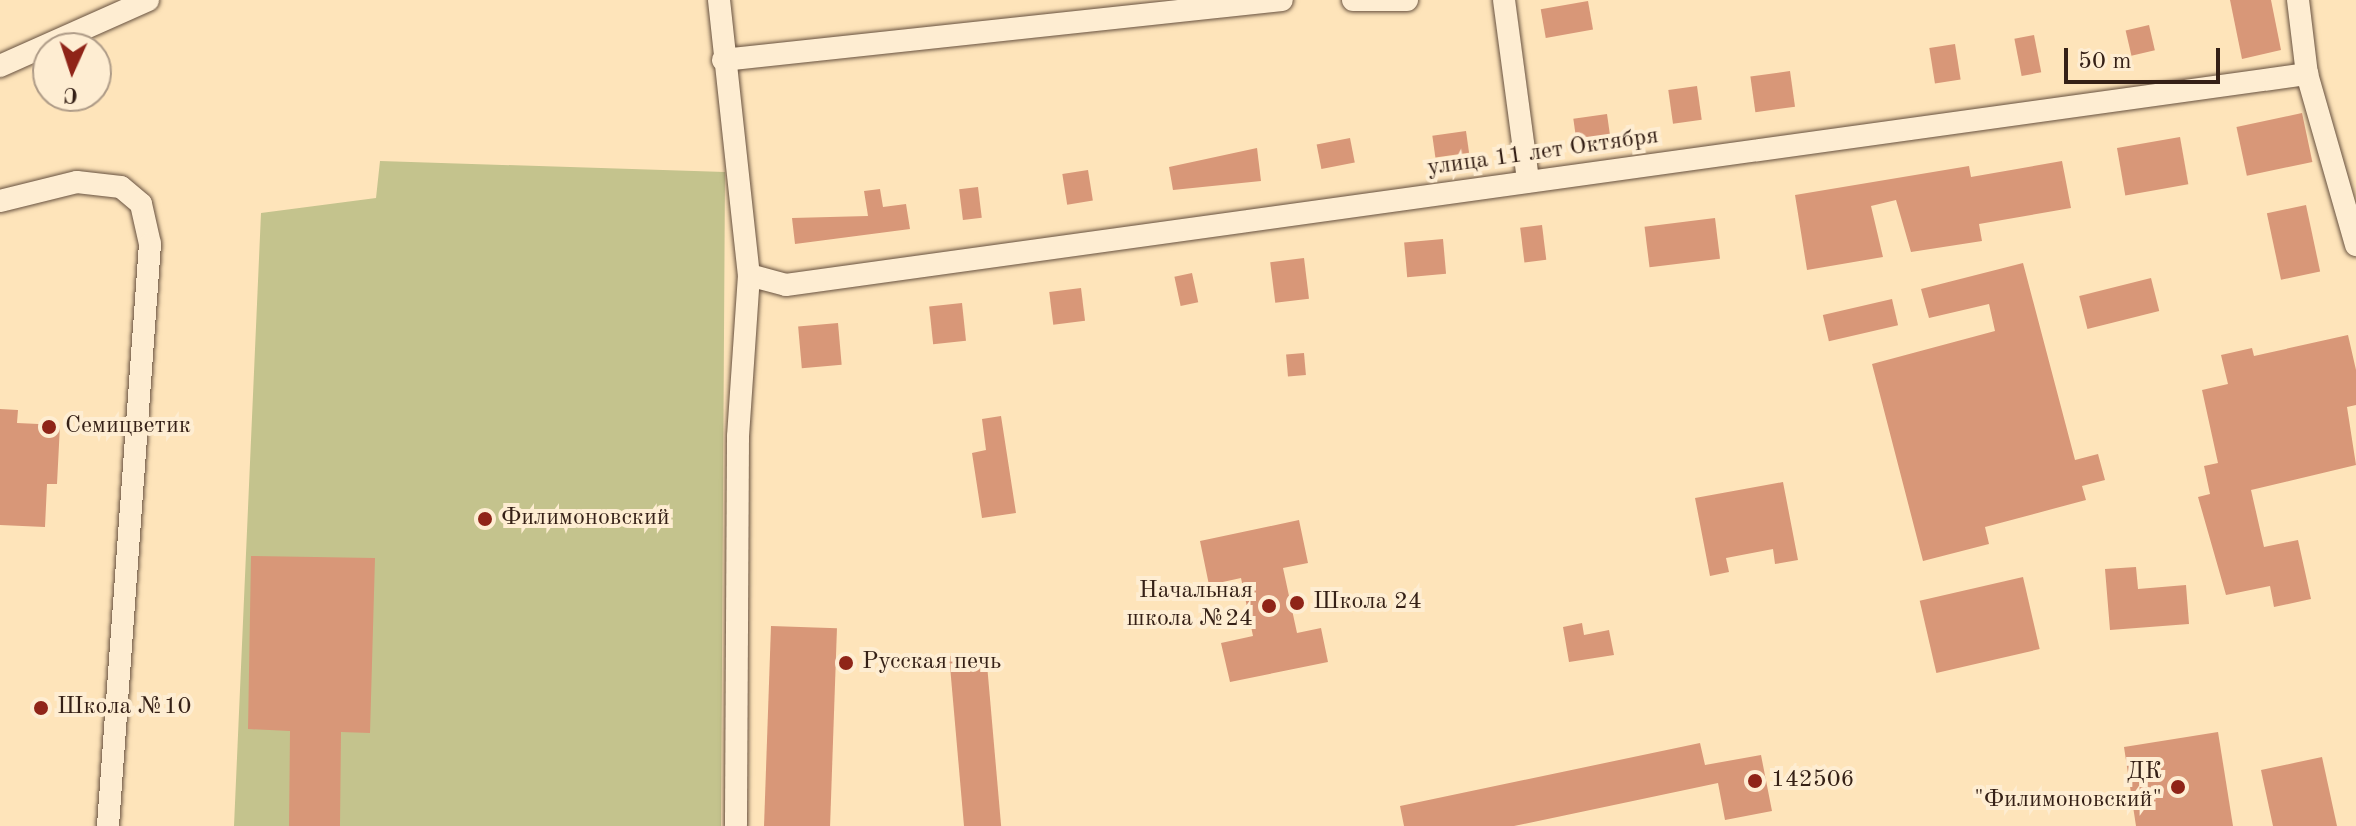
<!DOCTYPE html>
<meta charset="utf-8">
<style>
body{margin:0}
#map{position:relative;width:2356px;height:826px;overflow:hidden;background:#fee4ba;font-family:"Old Standard TT",serif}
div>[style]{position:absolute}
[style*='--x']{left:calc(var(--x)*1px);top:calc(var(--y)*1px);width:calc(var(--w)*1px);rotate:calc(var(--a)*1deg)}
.green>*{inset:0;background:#c4c38d}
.building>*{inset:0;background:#d89778;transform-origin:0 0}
.roads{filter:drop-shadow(0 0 2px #67513f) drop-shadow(0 0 2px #67513f)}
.minor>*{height:22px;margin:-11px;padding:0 11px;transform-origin:11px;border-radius:11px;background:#feedd2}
.dots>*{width:22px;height:22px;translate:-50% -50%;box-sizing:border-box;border:4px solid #feedd2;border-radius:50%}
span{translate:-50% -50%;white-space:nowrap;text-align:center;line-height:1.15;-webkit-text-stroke:8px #feedd2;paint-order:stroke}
.street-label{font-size:24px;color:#352016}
.poi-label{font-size:24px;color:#352016}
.left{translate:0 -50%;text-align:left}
.right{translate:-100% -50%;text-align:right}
.north{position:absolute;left:32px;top:32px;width:80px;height:80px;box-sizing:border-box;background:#feedd2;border:2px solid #ae9b87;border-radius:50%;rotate:183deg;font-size:22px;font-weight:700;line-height:32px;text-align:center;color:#352016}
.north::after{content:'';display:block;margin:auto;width:28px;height:36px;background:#8f2418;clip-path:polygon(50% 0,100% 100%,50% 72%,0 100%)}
.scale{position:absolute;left:2064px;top:48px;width:156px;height:36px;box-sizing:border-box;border:4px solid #352016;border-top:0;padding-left:10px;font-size:24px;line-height:28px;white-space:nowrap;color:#352016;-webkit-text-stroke:6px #feedd2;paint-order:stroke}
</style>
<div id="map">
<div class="green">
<div style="clip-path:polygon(380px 161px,725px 172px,721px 826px,234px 826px,261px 213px,376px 198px)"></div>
</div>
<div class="building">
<div style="clip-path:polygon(2230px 0,2271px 0,2281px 50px,2242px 59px)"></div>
<div style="left:1588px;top:1px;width:29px;height:48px;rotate:80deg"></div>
<div style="left:2149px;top:25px;width:26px;height:24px;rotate:77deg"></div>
<div style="left:2034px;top:35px;width:38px;height:20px;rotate:79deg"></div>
<div style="left:1955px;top:44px;width:36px;height:26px;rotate:81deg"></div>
<div style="left:1790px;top:71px;width:36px;height:40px;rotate:82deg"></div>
<div style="left:1697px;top:86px;width:34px;height:29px;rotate:82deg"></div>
<div style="left:2302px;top:113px;width:50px;height:67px;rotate:78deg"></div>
<div style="left:1607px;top:114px;width:21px;height:34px;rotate:82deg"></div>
<div style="left:1466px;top:131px;width:22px;height:34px;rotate:82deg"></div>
<div style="left:2180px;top:137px;width:48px;height:64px;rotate:80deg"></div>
<div style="left:1350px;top:138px;width:25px;height:34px;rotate:79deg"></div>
<div style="clip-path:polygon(1257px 148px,1261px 181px,1173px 190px,1169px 167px)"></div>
<div style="clip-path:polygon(2062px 161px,2071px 208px,1979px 224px,1982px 241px,1911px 252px,1896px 200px,1871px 206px,1883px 257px,1807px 270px,1795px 195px,1969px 166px,1971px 177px)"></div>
<div style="left:1088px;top:170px;width:31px;height:26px;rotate:81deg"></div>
<div style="left:978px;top:187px;width:31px;height:19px;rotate:83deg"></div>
<div style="clip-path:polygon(880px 189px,883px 207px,906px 204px,910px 229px,795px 244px,792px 218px,868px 216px,864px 191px)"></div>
<div style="left:2306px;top:205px;width:68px;height:40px;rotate:78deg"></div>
<div style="left:1715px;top:218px;width:41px;height:71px;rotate:83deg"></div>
<div style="left:1542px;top:225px;width:35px;height:22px;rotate:83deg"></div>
<div style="left:1443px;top:239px;width:35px;height:39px;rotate:85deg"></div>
<div style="left:1304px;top:258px;width:41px;height:34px;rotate:83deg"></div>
<div style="clip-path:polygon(2023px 263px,2075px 460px,2098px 454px,2105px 480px,2082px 486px,2086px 500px,1985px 527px,1989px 544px,1923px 561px,1872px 364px,1995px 331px,1989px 304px,1929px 318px,1921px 289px)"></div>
<div style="left:1192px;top:273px;width:30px;height:18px;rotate:78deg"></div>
<div style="left:2151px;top:278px;width:34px;height:74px;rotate:76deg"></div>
<div style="left:1081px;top:288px;width:33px;height:32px;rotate:83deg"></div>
<div style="left:1892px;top:299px;width:27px;height:71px;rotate:77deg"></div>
<div style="left:962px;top:303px;width:38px;height:33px;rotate:84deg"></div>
<div style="left:838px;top:323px;width:42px;height:40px;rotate:85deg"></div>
<div style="clip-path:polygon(2348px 335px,2356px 370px,2356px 405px,2347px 407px,2356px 465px,2251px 490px,2264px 547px,2298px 540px,2311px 599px,2274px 607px,2270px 586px,2226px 595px,2198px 497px,2210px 494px,2204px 466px,2218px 463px,2202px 390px,2228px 384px,2221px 355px,2252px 348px,2254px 356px)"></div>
<div style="left:1304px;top:353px;width:22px;height:18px;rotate:85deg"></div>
<div style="clip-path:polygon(0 409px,18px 410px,17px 423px,60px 425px,57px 484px,47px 484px,45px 527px,0 525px)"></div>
<div style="clip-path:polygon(1001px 416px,1016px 513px,982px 518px,972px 453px,986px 450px,982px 419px)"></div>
<div style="clip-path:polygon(1783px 482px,1798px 560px,1775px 564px,1773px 549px,1726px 558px,1729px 572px,1710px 576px,1695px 498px)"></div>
<div style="clip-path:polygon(1299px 520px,1308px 563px,1283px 568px,1297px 633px,1321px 628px,1328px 662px,1230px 682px,1221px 643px,1253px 636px,1241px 578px,1209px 585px,1200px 541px)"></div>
<div style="clip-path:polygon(251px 556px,375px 558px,370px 733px,341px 732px,340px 826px,289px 826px,290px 731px,248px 729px)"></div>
<div style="clip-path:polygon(2136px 567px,2138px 589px,2186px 585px,2189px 624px,2110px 630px,2105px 569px)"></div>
<div style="left:2023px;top:577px;width:74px;height:106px;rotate:77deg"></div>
<div style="clip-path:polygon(1582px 623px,1584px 635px,1609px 630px,1614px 655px,1569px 662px,1563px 627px)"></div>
<div style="left:771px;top:626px;width:66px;height:200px;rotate:2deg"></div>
<div style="left:986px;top:653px;width:174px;height:37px;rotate:85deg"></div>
<div style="clip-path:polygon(2218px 732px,2233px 826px,2136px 826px,2124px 747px)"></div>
<div style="clip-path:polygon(1700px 743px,1705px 765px,1761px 755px,1772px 811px,1725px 820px,1718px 783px,1514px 826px,1404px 826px,1400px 806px)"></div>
<div style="clip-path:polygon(2322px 757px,2337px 826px,2273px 826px,2261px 770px)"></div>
</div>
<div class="roads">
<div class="minor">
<div style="--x:719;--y:0;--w:277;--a:83.8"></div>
<div style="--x:749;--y:275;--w:162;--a:93.9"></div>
<div style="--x:738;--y:437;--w:389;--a:90.3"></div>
<div style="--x:1353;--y:0;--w:54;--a:0"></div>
<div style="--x:1504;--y:0;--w:183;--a:82.4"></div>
<div style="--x:2298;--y:0;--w:75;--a:83.1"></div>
<div style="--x:2307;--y:74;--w:178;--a:74"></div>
<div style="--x:723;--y:60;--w:562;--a:-6.13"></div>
<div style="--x:0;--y:66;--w:162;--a:-24"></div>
<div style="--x:0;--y:201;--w:79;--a:-13.9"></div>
<div style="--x:77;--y:182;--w:44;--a:6.5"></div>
<div style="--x:121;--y:187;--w:26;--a:40"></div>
<div style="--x:141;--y:204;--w:41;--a:77.3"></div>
<div style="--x:150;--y:244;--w:584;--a:94.13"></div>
<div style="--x:749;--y:275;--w:38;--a:15"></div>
<div style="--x:786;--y:285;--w:1536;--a:-7.9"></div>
</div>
</div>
<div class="dots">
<div style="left:49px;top:427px;background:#8f2418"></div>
<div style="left:485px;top:519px;background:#8f2418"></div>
<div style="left:1297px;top:603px;background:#8f2418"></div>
<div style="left:1269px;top:606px;background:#8f2418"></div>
<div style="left:846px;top:663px;background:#8f2418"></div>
<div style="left:41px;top:708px;background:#8f2418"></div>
<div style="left:1755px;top:781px;background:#8f2418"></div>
<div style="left:2178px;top:787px;background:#8f2418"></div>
</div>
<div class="street-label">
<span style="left:1543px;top:153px;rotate:-8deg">улица 11 лет Октября</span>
</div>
<div class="poi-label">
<span class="left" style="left:65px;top:427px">Семицветик</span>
<span class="left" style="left:501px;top:519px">Филимоновский</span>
<span class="right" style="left:1253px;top:606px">Начальная<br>школа №24</span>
<span class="left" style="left:1313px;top:603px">Школа 24</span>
<span class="left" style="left:862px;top:663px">Русская печь</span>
<span class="left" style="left:57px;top:708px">Школа №10</span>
<span class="right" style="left:2162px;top:787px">ДК<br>"Филимоновский"</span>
<span class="left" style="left:1771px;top:781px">142506</span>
</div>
<div class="north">С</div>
<div class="scale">50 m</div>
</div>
